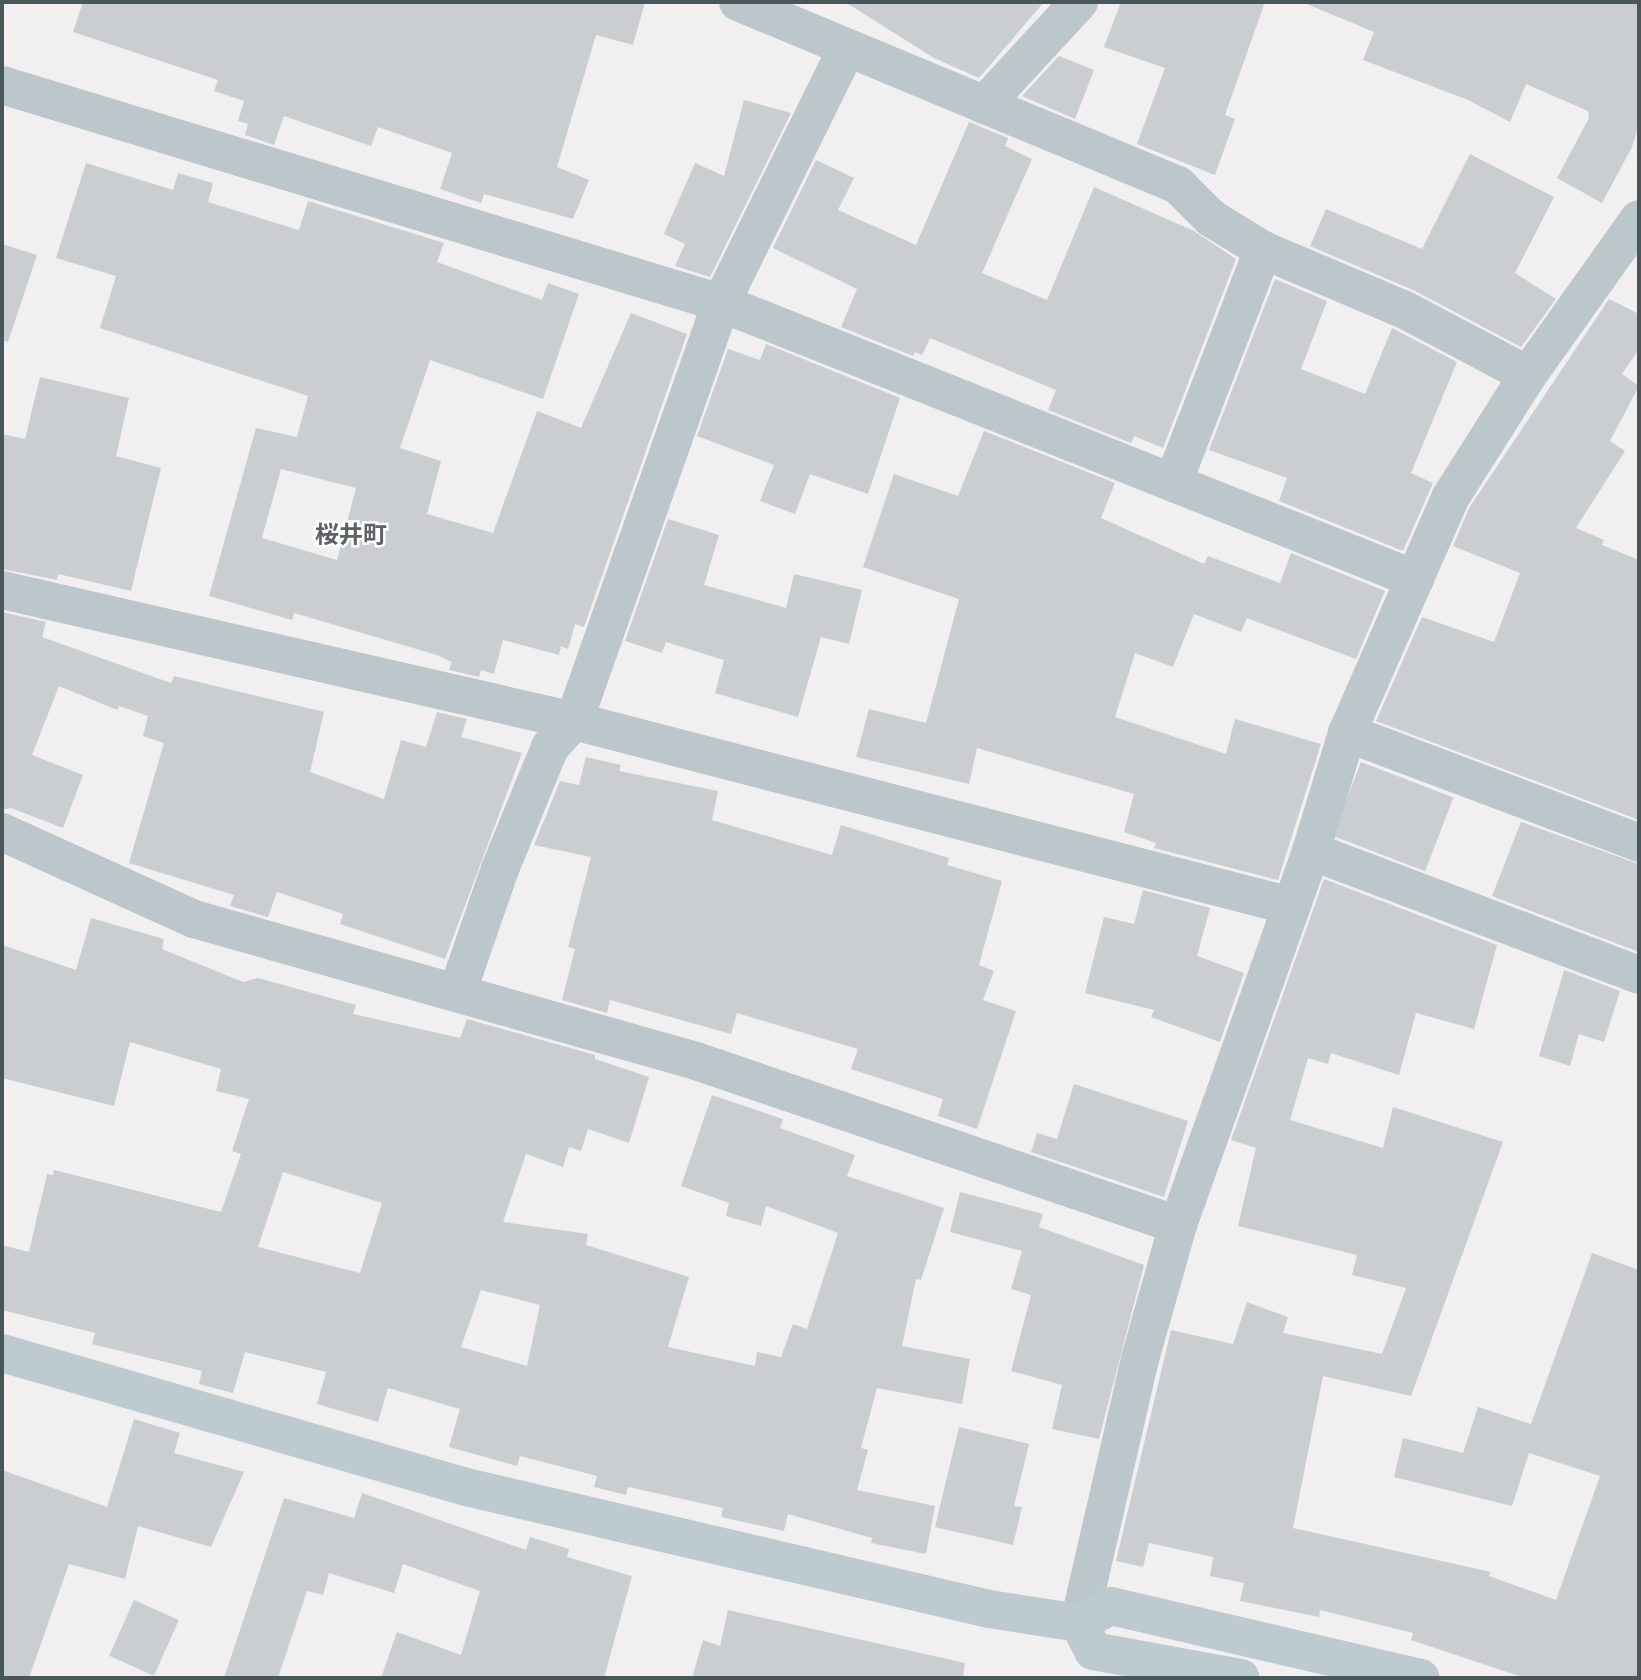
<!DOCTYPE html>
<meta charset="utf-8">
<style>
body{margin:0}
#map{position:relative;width:1641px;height:1680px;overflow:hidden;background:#f2eff0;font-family:"Roboto Condensed","Noto Sans JP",sans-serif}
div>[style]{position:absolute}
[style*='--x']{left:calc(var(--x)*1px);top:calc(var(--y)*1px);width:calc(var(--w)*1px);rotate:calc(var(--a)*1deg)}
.building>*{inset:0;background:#caced0;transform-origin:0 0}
.street>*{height:38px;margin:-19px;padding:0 19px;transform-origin:19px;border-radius:19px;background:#bcc7cb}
.secondary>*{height:38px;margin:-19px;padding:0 19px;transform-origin:19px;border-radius:19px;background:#bdcacf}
span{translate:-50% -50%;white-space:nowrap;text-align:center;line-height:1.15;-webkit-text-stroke:5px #fff;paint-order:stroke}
.neighbourhood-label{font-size:24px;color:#5c6163;font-weight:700}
.frame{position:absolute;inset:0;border:4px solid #49575b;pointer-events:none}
</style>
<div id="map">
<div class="building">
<div style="clip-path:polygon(83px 2px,645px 2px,633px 45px,596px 35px,557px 167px,589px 180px,573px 219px,484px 194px,481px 203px,440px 189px,452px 153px,378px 127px,371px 146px,284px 116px,274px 145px,245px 135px,248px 124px,238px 121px,244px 101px,214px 91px,218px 80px,73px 32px)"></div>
<div style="clip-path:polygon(845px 2px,1044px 2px,979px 78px,934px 58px)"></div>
<div style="clip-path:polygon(1121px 2px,1265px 2px,1225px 115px,1235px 119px,1215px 175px,1137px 144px,1165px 68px,1104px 47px)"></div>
<div style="clip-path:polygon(1302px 2px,1639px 2px,1639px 124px,1632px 147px,1602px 203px,1557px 178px,1589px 118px,1588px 111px,1526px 84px,1510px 122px,1468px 100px,1363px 60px,1374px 32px)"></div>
<div style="clip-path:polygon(1059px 56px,1094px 70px,1075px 119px,1022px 96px)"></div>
<div style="clip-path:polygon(744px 100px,791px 113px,710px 277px,675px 266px,685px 244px,664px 234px,695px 163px,724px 176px)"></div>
<div style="clip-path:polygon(969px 122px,1008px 138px,1005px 146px,1032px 159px,982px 273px,1047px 300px,1094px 187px,1194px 231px,1236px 259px,1163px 448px,1134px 436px,1131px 443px,1048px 410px,1056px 390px,930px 338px,922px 355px,915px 352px,913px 356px,841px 327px,857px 289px,773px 248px,816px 160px,854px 178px,838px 210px,916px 245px)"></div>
<div style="clip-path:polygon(1470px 154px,1554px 197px,1515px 273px,1556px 299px,1521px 347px,1415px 291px,1310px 246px,1326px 209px,1422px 249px)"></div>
<div style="clip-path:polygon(evenodd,86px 163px,173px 190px,178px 173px,213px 183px,208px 202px,299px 230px,308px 201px,444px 243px,437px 262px,542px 300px,548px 283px,579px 294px,543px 399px,430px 360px,400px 448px,441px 461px,427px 514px,493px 533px,537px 411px,581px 428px,631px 313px,687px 334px,584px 627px,575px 624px,568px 649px,561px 646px,559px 655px,503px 640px,494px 674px,481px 670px,479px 677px,449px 670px,452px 662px,437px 655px,294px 613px,292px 620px,209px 596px,256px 428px,297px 437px,308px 396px,100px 328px,116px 276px,56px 258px,86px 163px,281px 469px,356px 488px,337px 560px,262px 538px,281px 469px)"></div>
<div style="clip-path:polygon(2px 244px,37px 255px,8px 342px,2px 340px)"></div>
<div style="clip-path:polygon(1275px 279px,1327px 301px,1301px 369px,1365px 394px,1392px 328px,1457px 362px,1411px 473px,1433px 483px,1403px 551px,1279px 501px,1287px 478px,1209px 450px)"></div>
<div style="clip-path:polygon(1609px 299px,1639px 314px,1639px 349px,1622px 374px,1639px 386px,1610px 441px,1625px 451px,1576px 528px,1604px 540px,1602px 545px,1639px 560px,1639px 820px,1376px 721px,1422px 617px,1494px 642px,1520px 573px,1453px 546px,1469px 508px)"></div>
<div style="clip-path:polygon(766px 344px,900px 398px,868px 494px,810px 474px,795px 514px,760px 501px,774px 465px,697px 436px,728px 349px,760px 360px)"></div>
<div style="clip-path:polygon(40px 377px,129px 398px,116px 456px,161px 468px,131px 591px,58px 574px,57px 580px,2px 569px,2px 434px,25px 439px)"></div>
<div style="clip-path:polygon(984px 431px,1115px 483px,1101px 518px,1204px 564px,1208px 556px,1280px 583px,1291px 553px,1385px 591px,1356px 659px,1247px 618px,1241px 632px,1194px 614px,1173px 667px,1135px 653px,1115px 717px,1226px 754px,1235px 719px,1321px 744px,1278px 880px,1154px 848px,1156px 843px,1124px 832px,1134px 794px,977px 748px,969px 784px,856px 757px,869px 709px,926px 723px,959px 599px,863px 567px,894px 474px,958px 496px)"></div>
<div style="clip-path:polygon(668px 519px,719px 535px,704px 585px,786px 608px,794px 574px,862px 590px,849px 644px,821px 637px,798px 717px,715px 693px,724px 660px,666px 642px,662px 653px,625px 641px)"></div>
<div style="clip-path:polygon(2px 612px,46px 622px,42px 637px,171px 683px,174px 676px,324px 712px,310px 772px,384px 799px,401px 740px,426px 747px,437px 712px,467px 719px,461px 737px,522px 753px,445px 959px,340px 924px,343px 914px,277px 892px,268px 917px,230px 906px,234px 895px,129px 863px,164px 743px,143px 736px,148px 716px,119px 706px,117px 710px,59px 686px,32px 755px,83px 775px,63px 828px,11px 808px,2px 810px)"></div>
<div style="clip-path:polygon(586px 757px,621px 765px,619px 771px,718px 791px,712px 820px,832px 855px,841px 825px,949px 858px,947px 865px,1002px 881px,979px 965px,994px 971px,983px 1000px,1016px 1011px,977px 1129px,938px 1116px,943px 1099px,851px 1069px,858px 1049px,737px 1013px,731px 1034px,610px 1000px,607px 1013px,562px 1000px,575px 949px,568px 947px,591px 857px,534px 845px,560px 781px,579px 785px)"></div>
<div style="left:1361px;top:762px;width:99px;height:79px;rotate:21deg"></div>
<div style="clip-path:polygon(1521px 822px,1639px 864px,1639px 952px,1492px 896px)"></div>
<div style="clip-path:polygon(1324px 879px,1497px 945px,1474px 1029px,1416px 1013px,1399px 1075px,1331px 1053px,1328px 1064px,1308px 1058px,1290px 1120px,1383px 1148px,1393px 1107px,1503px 1142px,1411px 1396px,1323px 1376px,1293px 1528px,1491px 1572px,1489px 1576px,1556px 1600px,1600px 1476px,1529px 1453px,1512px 1506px,1394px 1477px,1403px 1438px,1463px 1453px,1478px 1407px,1531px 1424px,1592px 1253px,1639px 1270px,1639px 1678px,1525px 1678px,1411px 1640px,1413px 1633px,1320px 1610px,1319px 1617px,1240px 1601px,1244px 1583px,1210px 1576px,1213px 1557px,1149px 1543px,1143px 1567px,1116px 1561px,1171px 1330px,1233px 1344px,1247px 1302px,1288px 1317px,1283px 1333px,1382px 1354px,1406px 1288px,1352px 1275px,1357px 1255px,1238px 1226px,1256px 1148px,1231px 1140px)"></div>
<div style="clip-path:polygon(1143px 890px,1210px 908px,1197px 956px,1244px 973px,1220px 1042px,1151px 1017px,1154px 1010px,1085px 993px,1104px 917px,1134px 924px)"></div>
<div style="clip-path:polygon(evenodd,91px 918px,164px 939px,162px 949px,243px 982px,258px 978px,356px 1005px,353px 1014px,460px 1038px,467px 1019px,595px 1055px,595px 1059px,649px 1077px,629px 1143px,588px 1129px,581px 1151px,569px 1147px,563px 1167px,526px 1154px,503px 1222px,588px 1234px,586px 1245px,689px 1277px,668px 1347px,755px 1366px,757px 1352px,781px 1357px,793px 1324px,807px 1329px,838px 1233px,766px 1206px,761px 1226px,726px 1216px,729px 1203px,681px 1186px,712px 1095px,783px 1119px,780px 1128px,855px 1155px,847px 1176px,944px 1208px,921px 1280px,916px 1279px,902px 1346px,970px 1359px,962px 1404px,877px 1388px,861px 1448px,868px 1450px,857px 1490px,935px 1506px,926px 1554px,871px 1543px,872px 1538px,788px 1514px,784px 1531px,721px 1517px,723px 1508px,628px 1487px,626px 1495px,594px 1487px,597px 1476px,520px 1456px,517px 1466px,449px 1447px,460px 1409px,388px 1388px,378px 1422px,317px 1404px,326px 1372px,245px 1352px,233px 1393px,199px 1384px,202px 1371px,92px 1344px,95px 1333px,2px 1310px,2px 1245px,29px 1252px,47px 1174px,53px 1175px,54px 1170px,221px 1212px,241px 1154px,232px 1151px,249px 1099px,216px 1091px,221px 1069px,130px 1042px,114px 1106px,2px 1078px,2px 945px,76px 970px,91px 918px,283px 1172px,382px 1203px,360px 1273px,258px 1247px,283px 1172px,91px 918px,481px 1290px,540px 1305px,527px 1366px,461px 1347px,481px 1290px)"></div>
<div style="clip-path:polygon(1564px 970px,1620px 991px,1604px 1042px,1579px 1034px,1570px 1066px,1539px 1056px)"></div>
<div style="clip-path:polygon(1074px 1084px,1188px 1121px,1164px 1197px,1031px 1152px,1037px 1133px,1057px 1139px)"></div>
<div style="clip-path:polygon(960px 1192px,1043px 1214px,1039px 1227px,1144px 1265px,1099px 1439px,1052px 1429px,1062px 1385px,1011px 1371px,1031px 1295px,1011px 1289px,1022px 1251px,950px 1232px)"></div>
<div style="clip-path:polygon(134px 1419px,180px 1433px,174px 1453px,244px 1472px,211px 1547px,138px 1526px,125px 1579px,69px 1564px,29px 1678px,2px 1678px,2px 1470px,107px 1507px)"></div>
<div style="clip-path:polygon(959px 1427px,1029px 1444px,1014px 1506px,1022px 1507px,1013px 1545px,935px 1527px)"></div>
<div style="clip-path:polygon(362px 1493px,526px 1550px,530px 1537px,569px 1549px,567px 1557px,632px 1576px,604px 1678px,381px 1678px,397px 1632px,461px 1655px,480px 1591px,403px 1564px,394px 1593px,329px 1573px,323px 1595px,307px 1591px,278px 1678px,224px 1678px,284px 1498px,354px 1518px)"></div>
<div style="left:134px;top:1600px;width:49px;height:61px;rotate:24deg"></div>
<div style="clip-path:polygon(728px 1610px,965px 1663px,963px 1678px,692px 1678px,703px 1640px,720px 1646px)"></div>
</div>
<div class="street">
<div style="--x:738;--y:2;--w:477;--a:22.6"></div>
<div style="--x:1178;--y:185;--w:47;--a:45"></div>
<div style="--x:1211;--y:218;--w:61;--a:31.6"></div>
<div style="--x:1263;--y:250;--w:154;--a:22.9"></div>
<div style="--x:1405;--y:310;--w:139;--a:27.9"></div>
<div style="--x:2;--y:85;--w:751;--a:16.87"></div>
<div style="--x:721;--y:303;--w:747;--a:21.69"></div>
<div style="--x:984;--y:105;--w:140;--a:-47.3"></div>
<div style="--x:1173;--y:483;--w:250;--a:-68.9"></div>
<div style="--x:2;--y:590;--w:587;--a:12.9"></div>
<div style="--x:574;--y:721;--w:740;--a:14.47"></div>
<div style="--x:1347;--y:733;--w:312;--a:20.6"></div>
<div style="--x:2;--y:832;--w:211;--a:24.4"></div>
<div style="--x:194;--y:919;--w:522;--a:15.79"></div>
<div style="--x:696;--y:1061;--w:509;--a:18.79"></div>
<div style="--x:1311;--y:851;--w:351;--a:20.7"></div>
<div style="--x:457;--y:993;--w:131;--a:-70.9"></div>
<div style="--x:500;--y:869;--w:132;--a:-67.7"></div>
<div style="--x:550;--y:747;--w:35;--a:-47"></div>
<div style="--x:574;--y:721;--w:443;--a:-70.6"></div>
<div style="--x:721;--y:303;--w:284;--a:-63.7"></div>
<div style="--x:1079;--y:1623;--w:271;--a:-77"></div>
<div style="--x:1140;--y:1359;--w:139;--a:-74.2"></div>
<div style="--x:1178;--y:1225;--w:397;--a:-70.4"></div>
<div style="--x:1311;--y:851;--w:123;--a:-73"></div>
<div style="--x:1347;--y:733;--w:257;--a:-66.3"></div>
<div style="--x:1450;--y:498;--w:146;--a:-57.6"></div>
<div style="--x:1528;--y:375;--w:191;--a:-54.6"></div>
</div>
<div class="secondary">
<div style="--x:2;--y:1353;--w:483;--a:16.1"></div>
<div style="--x:466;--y:1487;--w:537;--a:13.13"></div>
<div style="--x:989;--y:1609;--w:91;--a:8.8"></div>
<div style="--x:1079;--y:1623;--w:36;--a:-28"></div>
<div style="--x:1111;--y:1606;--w:318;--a:13.1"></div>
<div style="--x:1079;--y:1623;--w:31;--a:63"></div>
<div style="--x:1093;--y:1651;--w:150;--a:10.3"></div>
</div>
<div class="neighbourhood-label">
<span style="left:351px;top:536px">桜井町</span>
</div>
<div class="frame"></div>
</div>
